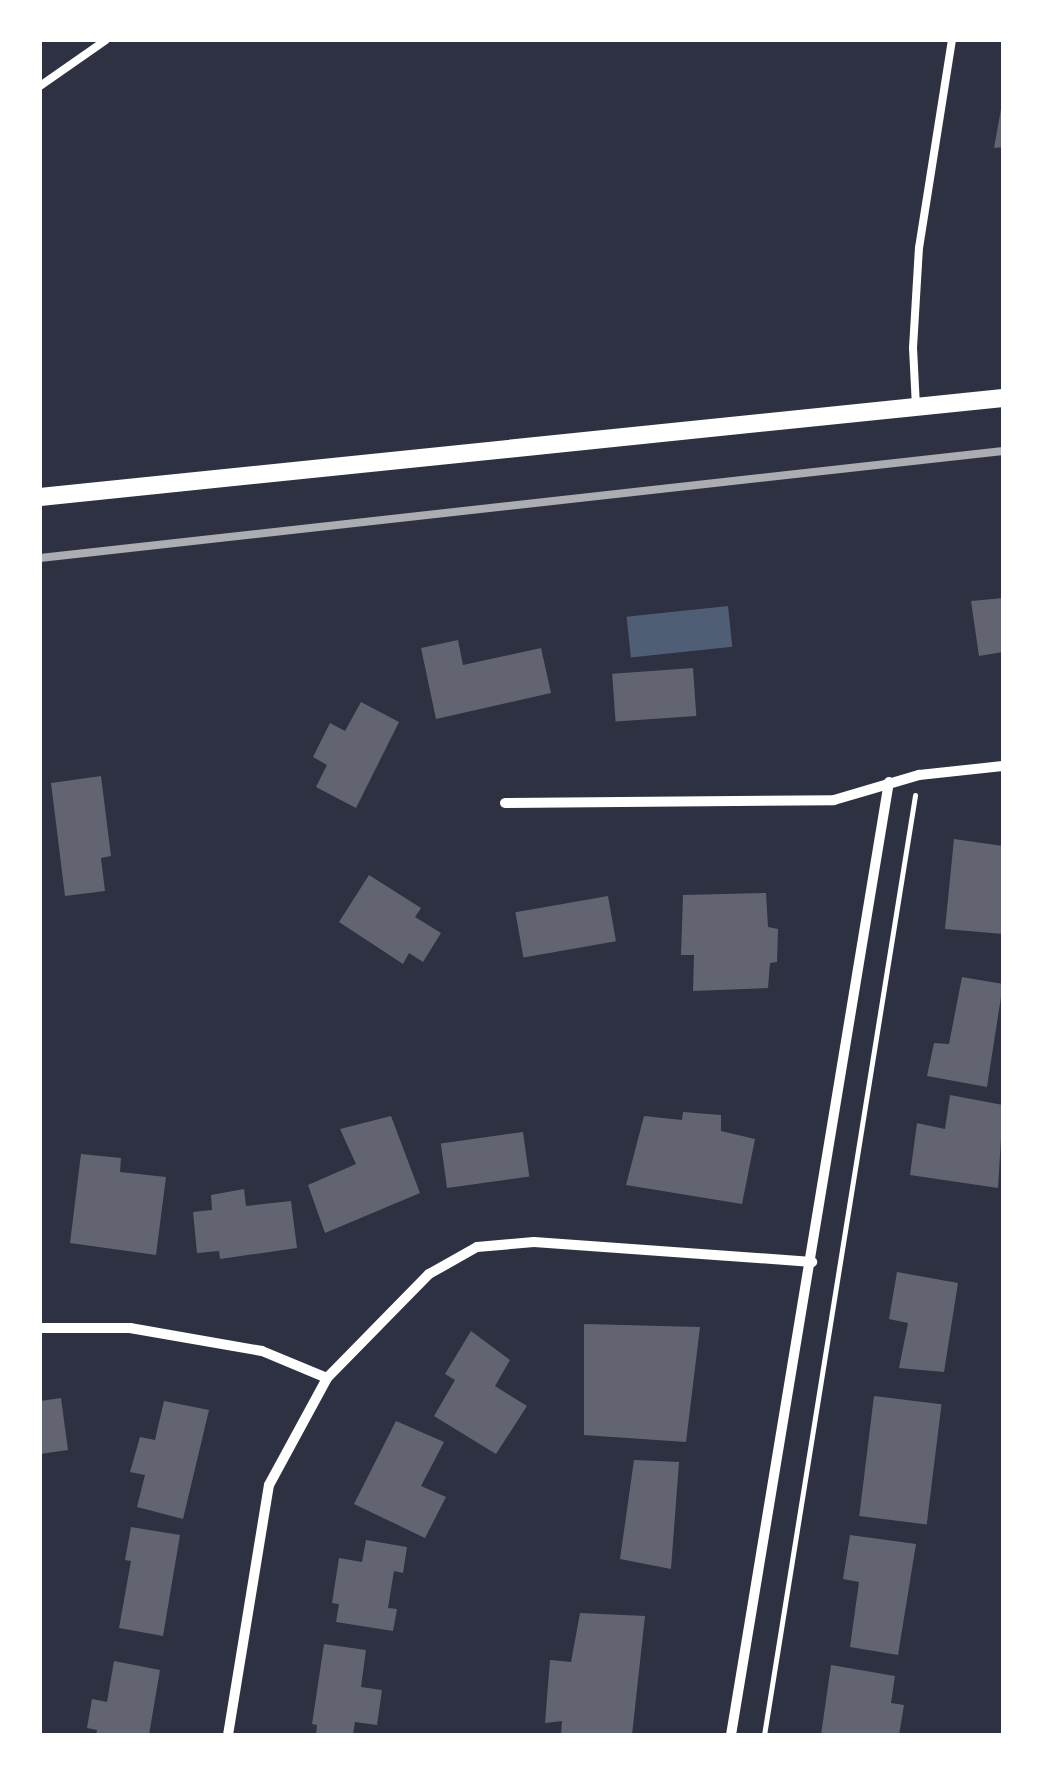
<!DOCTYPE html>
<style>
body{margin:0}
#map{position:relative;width:1043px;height:1775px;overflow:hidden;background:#2d3142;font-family:Overpass,sans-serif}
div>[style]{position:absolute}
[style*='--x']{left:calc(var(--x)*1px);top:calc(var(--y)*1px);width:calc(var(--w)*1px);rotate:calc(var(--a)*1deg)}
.water>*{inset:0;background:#4f5d75;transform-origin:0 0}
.building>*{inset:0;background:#626471;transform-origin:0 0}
.path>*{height:5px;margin:-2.5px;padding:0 2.5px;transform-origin:2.5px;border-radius:2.5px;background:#fff}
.service>*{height:8px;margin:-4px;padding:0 4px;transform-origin:4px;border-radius:4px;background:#fff}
.minor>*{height:10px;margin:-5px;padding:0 5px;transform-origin:5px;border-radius:5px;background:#fff}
.tertiary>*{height:18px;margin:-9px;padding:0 9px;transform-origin:9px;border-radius:9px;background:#fff}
.rail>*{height:8px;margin:-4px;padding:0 4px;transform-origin:4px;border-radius:4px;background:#abadb3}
span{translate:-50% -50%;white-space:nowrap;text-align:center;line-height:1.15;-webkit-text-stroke:8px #fff;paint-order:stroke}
.frame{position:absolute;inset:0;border:42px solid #fff;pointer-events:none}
</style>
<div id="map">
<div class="water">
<div style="left:728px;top:606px;width:41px;height:102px;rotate:84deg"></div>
</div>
<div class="building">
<div style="clip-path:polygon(1001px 109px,1003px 147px,994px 148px)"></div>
<div style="clip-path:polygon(1003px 598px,1003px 652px,979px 656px,971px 601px)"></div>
<div style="clip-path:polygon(458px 640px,463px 665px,541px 648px,551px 693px,436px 719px,421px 648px)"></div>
<div style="left:693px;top:668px;width:48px;height:81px;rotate:86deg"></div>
<div style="clip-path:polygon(361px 702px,399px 722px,356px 808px,316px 787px,327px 765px,313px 757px,330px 723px,345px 731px)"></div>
<div style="clip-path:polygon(101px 776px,111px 856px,101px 858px,105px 891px,65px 896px,51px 783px)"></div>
<div style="clip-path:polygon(954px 839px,1003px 846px,1003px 934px,945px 929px)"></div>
<div style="clip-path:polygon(369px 875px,421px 908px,415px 917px,441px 933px,423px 962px,409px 953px,403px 964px,339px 922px)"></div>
<div style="clip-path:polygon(766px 893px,768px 927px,778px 929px,777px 962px,770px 963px,768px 988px,693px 991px,694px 955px,681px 955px,683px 895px)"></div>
<div style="left:608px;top:896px;width:46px;height:94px;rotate:80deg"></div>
<div style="clip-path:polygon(962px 977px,1003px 984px,987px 1087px,927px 1076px,934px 1043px,949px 1044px)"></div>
<div style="clip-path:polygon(950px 1095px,1003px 1105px,998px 1188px,910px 1175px,917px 1123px,945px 1129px)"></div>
<div style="clip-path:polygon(683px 1112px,721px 1115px,721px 1131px,755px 1139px,742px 1204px,626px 1185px,644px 1116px,682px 1120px)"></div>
<div style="clip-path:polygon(391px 1116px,420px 1193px,325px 1233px,308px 1185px,356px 1164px,340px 1129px)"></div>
<div style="left:523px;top:1132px;width:45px;height:83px;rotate:82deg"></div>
<div style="clip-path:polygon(81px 1154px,121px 1158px,120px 1172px,166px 1177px,156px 1255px,70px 1243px)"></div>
<div style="clip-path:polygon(244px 1189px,246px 1206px,291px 1201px,297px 1248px,220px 1259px,219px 1251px,197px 1253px,193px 1212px,212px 1210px,211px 1195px)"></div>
<div style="clip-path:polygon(897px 1272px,958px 1283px,944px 1372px,899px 1368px,908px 1323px,889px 1319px)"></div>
<div style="clip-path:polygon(584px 1324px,700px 1327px,686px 1442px,584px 1435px)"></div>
<div style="clip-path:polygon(471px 1331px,510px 1360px,495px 1386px,527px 1406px,496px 1454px,434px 1416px,455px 1380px,445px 1374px)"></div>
<div style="left:874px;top:1396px;width:68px;height:121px;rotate:7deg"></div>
<div style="clip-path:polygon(61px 1398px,68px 1450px,40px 1454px,40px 1401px)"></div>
<div style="clip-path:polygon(164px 1401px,209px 1410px,183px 1519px,137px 1507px,145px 1475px,130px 1472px,140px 1437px,155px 1440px)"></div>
<div style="clip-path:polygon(396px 1421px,444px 1442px,421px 1486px,446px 1497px,425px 1538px,354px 1504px)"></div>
<div style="clip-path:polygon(634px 1460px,679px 1462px,671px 1569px,620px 1559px)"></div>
<div style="clip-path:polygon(131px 1527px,180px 1535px,163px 1636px,119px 1628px,131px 1561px,125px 1560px)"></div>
<div style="clip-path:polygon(850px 1535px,916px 1544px,898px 1655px,850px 1647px,859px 1582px,843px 1579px)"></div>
<div style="clip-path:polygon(366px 1540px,407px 1547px,403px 1573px,394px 1571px,388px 1608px,397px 1609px,393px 1631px,336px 1622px,339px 1604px,332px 1603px,339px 1558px,362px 1562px)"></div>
<div style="clip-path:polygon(580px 1613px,645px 1616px,632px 1735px,561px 1735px,562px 1721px,545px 1723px,550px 1660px,571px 1662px)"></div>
<div style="clip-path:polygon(324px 1644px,366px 1650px,361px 1687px,382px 1690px,377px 1725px,355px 1722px,353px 1735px,316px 1735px,317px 1725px,312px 1724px)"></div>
<div style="clip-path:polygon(114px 1661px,160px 1670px,149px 1735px,96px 1735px,97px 1730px,87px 1728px,92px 1699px,107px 1702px)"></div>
<div style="clip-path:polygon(831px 1665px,895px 1676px,891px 1703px,904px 1705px,899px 1735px,821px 1735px)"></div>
</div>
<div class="path">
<div style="--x:764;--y:1735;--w:952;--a:-80.87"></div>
</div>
<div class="service">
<div style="--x:40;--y:86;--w:80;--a:-34.9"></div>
<div style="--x:916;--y:407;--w:59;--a:-92.9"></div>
<div style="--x:913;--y:348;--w:100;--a:-86.6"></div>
<div style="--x:919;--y:248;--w:211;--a:-81"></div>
</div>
<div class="minor">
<div style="--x:505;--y:803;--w:329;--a:-0.5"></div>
<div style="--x:834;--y:800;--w:89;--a:-16.4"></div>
<div style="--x:919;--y:775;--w:84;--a:-6.1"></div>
<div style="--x:40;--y:1328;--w:90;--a:0"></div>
<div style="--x:130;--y:1328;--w:134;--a:9.9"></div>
<div style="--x:262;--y:1351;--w:70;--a:22.6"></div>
<div style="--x:228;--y:1735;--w:253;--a:-80.7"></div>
<div style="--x:269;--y:1485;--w:122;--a:-61.5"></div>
<div style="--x:327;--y:1378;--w:146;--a:-45.6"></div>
<div style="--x:429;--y:1274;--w:55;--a:-29.4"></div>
<div style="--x:477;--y:1247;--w:57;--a:-5"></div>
<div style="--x:534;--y:1242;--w:279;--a:4.1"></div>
<div style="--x:731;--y:1735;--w:966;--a:-80.59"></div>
</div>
<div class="tertiary">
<div style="--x:40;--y:497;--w:968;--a:-5.87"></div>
</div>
<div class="rail">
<div style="--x:40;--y:558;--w:969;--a:-6.34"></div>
</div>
<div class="frame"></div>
</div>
